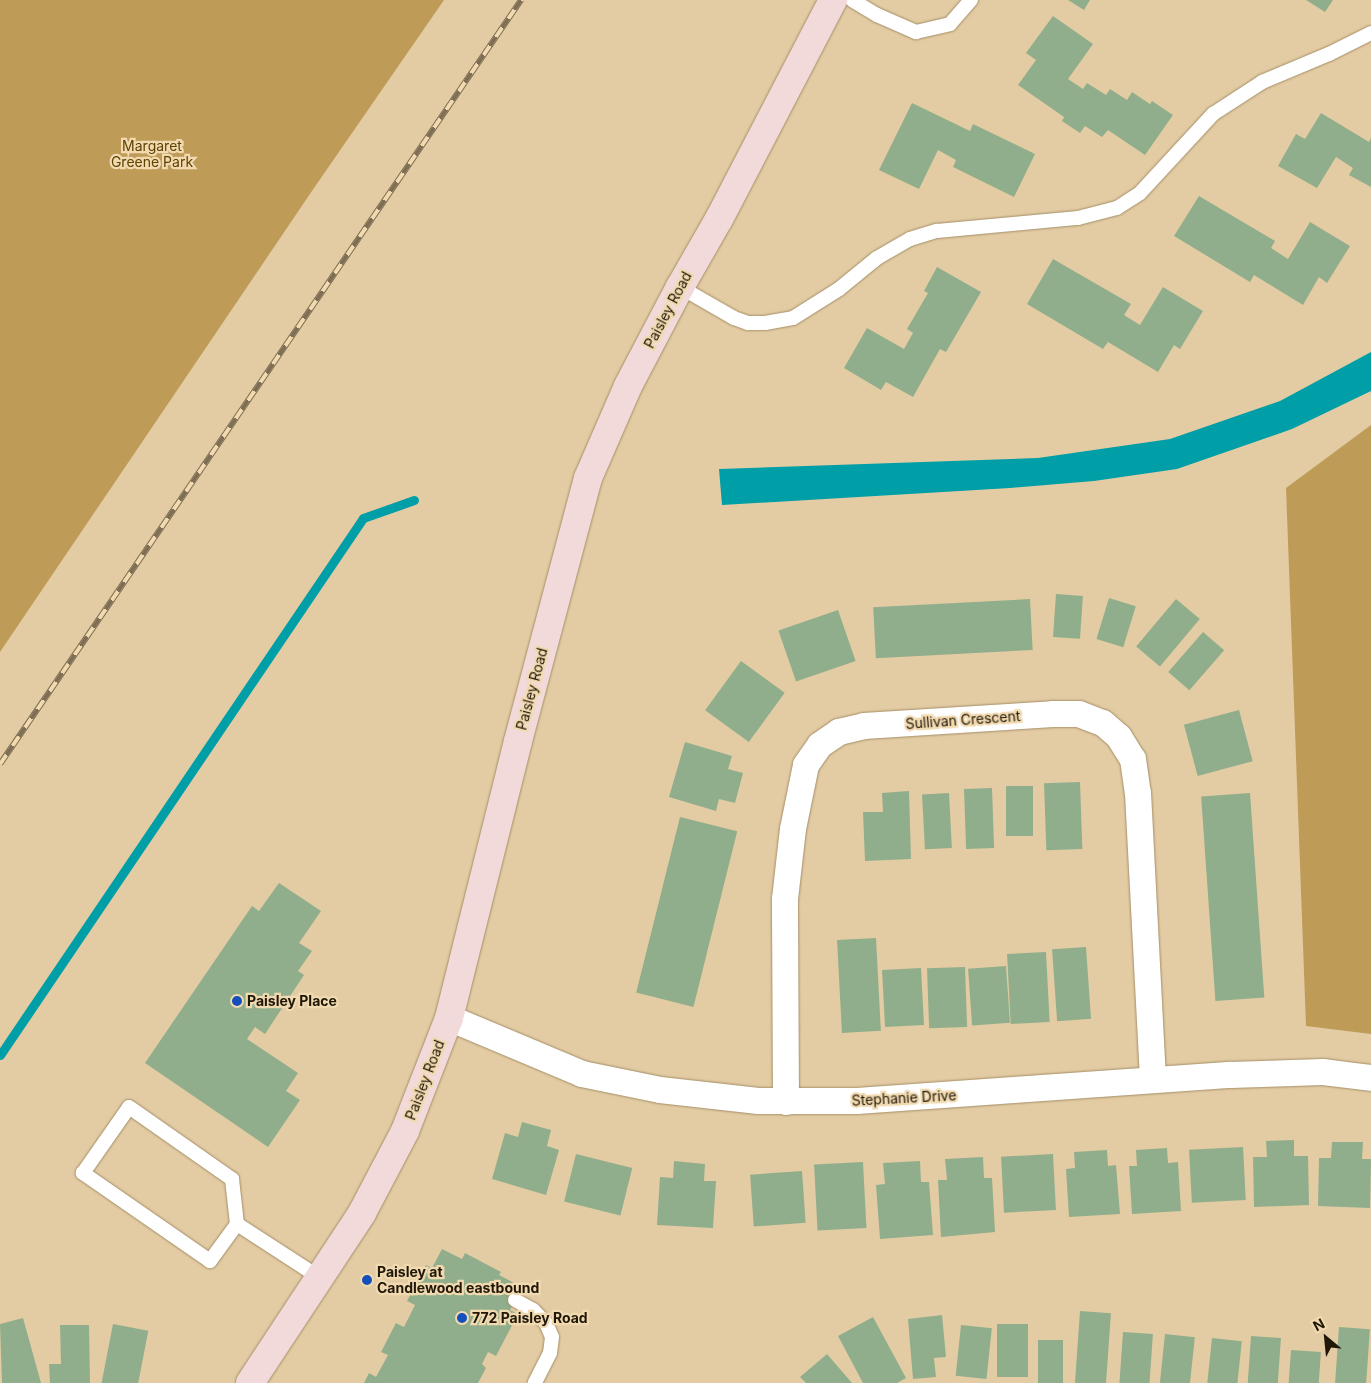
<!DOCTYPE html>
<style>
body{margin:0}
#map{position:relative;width:1371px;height:1383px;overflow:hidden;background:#e3cca4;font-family:Inter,sans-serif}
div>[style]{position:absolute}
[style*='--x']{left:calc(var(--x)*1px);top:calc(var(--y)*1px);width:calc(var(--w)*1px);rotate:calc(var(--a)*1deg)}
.green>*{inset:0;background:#bf9b58}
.water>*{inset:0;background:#009ea6}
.stream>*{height:9px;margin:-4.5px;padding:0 4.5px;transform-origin:4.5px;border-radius:4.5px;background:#009ea6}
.building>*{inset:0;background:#90ae8b;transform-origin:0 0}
.roads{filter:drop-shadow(0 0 1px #a58f68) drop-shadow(0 0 1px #a58f68)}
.service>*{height:14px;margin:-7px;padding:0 7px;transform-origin:7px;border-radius:7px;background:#fff}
.minor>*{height:26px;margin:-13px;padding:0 13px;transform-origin:13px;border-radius:13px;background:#fff}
.secondary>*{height:28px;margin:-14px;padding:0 14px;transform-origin:14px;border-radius:14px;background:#f1dad9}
.rail>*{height:5.5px;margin-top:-2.75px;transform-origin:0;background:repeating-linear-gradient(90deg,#f1d9b0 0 11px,#7e6e53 0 22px);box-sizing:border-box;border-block:1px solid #7e6e53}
.dots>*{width:14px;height:14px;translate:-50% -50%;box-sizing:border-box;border:2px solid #f1d9b0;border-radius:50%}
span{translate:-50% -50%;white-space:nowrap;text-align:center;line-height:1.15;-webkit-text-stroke:4.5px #f1d9b0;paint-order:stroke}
.park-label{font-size:14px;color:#5e4200}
.street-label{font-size:14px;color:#1f1708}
.poi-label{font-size:14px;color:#1f1708;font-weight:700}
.left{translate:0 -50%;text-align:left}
.north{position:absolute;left:1301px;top:1313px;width:50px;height:50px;-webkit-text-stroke:4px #f1d9b0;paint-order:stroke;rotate:332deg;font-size:14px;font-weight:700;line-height:20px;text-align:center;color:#1f1708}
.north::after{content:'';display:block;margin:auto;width:18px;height:22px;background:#1f1708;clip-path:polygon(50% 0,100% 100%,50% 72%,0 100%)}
</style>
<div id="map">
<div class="green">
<div style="clip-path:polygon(0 0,444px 0,314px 188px,0 652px)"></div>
<div style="clip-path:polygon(1371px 425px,1371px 1034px,1306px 1026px,1286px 488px)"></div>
</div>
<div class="water">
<div style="clip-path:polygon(1371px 352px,1371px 391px,1292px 429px,1177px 469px,1094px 481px,1010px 488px,722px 505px,719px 469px,1038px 458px,1170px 439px,1280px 401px)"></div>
</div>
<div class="stream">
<div style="--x:0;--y:1055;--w:648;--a:-55.94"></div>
<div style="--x:363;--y:518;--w:54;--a:-19.4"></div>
</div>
<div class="building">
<div style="clip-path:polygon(1068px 0,1090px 0,1084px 10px)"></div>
<div style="clip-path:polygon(1306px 0,1333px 0,1325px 12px)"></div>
<div style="clip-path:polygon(1053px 16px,1093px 44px,1068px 79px,1083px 89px,1087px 83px,1106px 95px,1110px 89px,1127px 100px,1132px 92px,1150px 104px,1152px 101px,1173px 115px,1145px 155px,1108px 130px,1102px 137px,1085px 126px,1080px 133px,1062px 121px,1064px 117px,1018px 85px,1036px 60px,1026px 53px)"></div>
<div style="clip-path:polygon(912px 103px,970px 131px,973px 124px,1035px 154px,1014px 197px,953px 167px,956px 160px,938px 150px,919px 189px,879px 170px)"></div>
<div style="clip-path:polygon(1321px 113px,1369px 142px,1371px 138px,1371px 187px,1349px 175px,1353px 168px,1336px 157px,1317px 188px,1278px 166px,1296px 134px,1305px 139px)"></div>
<div style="clip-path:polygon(1199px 196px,1275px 241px,1271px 248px,1288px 259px,1310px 222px,1350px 246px,1327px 283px,1319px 277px,1303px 305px,1254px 275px,1250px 282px,1174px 236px)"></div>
<div style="clip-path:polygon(1053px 259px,1131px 304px,1124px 315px,1140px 325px,1163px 287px,1203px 311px,1180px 349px,1174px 345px,1158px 372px,1108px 342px,1103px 349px,1027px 304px)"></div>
<div style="clip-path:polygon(937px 267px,981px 292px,946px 352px,940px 349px,913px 397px,886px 382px,881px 390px,844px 368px,867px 328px,904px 349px,913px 333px,907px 329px,928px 293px,924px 291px)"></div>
<div style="left:1056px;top:594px;width:27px;height:43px;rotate:4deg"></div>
<div style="left:1109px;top:598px;width:28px;height:43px;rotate:17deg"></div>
<div style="left:1030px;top:599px;width:51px;height:157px;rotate:87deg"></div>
<div style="left:1176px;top:599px;width:31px;height:62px;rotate:40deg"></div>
<div style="left:838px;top:610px;width:54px;height:63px;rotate:71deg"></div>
<div style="left:1203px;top:632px;width:28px;height:53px;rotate:41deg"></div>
<div style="left:741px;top:661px;width:54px;height:61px;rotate:36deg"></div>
<div style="left:1239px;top:710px;width:53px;height:57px;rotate:75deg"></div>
<div style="clip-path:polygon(685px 742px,732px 756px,728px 769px,743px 773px,735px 803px,719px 799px,716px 811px,669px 797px)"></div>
<div style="left:1080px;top:782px;width:67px;height:36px;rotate:88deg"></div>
<div style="left:1006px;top:786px;width:27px;height:50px"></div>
<div style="left:992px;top:788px;width:60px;height:28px;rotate:88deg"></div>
<div style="clip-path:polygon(909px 791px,911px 859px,865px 861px,863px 812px,883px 812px,882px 793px)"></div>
<div style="left:949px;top:793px;width:55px;height:27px;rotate:87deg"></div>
<div style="left:1250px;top:793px;width:205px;height:49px;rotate:86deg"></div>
<div style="left:680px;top:817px;width:59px;height:181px;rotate:14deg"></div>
<div style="clip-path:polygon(279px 883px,321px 911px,299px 943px,312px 951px,298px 971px,304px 975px,265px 1034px,255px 1027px,247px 1039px,298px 1073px,286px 1091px,300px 1100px,268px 1147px,145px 1063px,252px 906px,259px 911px)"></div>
<div style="left:876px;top:938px;width:93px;height:39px;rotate:87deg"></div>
<div style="left:1086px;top:947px;width:72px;height:34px;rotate:86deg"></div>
<div style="left:1046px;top:952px;width:70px;height:39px;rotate:87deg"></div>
<div style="left:1006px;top:966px;width:57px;height:38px;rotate:86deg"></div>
<div style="left:965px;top:967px;width:60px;height:38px;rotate:88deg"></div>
<div style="left:921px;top:968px;width:57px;height:39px;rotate:87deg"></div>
<div style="clip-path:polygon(522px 1122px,551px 1130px,547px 1146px,559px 1150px,546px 1195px,492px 1179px,505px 1133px,518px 1137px)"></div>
<div style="clip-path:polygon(1294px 1140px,1294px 1156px,1308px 1156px,1309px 1205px,1254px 1207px,1253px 1157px,1267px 1157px,1266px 1141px)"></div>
<div style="clip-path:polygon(1332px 1142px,1363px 1142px,1362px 1159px,1371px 1159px,1370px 1208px,1318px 1206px,1319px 1158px,1331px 1158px)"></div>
<div style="left:1243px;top:1147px;width:53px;height:54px;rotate:87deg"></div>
<div style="clip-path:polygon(1167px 1148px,1168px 1163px,1178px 1162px,1181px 1211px,1132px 1214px,1129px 1166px,1137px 1166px,1136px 1150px)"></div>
<div style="clip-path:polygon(1107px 1150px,1108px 1166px,1116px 1165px,1120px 1214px,1069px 1217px,1066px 1169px,1075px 1168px,1074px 1152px)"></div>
<div style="left:576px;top:1154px;width:58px;height:49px;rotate:14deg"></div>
<div style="left:1053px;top:1154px;width:56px;height:52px;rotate:87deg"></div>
<div style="clip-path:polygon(983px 1157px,984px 1178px,992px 1178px,995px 1232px,941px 1237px,938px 1180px,947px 1180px,945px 1159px)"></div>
<div style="clip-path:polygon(674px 1161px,705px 1164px,704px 1181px,716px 1181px,713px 1228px,657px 1225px,660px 1177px,673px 1178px)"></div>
<div style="clip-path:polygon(920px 1161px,921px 1182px,929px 1182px,933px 1235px,880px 1239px,876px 1185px,885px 1184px,883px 1163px)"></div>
<div style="left:863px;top:1162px;width:66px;height:49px;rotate:87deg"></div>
<div style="left:802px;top:1171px;width:52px;height:52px;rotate:86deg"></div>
<div style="clip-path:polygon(442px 1249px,462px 1259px,465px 1253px,501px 1272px,499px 1275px,522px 1287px,510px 1310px,518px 1314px,496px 1356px,488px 1352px,482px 1364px,486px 1368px,478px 1383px,364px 1383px,369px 1373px,376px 1377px,388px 1355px,381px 1352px,396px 1323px,404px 1327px,415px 1305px,407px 1301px,426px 1265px,432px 1268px)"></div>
<div style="left:1080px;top:1311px;width:31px;height:72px;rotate:4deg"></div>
<div style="clip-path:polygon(942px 1315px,946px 1357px,934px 1358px,936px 1377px,913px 1379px,908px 1319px)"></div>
<div style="clip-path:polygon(873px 1317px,906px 1378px,897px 1383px,863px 1383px,838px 1336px)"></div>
<div style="clip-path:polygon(23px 1318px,41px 1383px,2px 1383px,0 1324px)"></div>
<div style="left:113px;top:1324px;width:36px;height:60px;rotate:11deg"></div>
<div style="left:997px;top:1324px;width:31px;height:53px"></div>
<div style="clip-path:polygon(60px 1325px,89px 1325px,90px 1383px,50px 1383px,49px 1364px,61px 1364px)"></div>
<div style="left:961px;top:1325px;width:31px;height:51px;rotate:6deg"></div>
<div style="left:1339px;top:1327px;width:31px;height:56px;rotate:4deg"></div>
<div style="left:1123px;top:1332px;width:30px;height:51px;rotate:4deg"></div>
<div style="left:1165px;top:1334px;width:30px;height:49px;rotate:6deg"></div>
<div style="left:1251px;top:1336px;width:30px;height:47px;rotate:4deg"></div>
<div style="left:1212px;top:1338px;width:30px;height:45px;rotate:6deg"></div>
<div style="left:1038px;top:1340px;width:25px;height:43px"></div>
<div style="left:1291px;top:1350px;width:30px;height:33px;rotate:4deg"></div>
<div style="clip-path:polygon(827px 1354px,852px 1383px,806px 1383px,800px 1377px)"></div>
</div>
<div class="roads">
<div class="service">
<div style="--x:852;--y:0;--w:29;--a:31"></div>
<div style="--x:877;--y:15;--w:43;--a:23.6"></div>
<div style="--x:916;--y:32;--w:35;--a:-13"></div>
<div style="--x:950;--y:24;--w:32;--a:-49"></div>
<div style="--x:680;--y:287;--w:62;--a:29.9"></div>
<div style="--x:734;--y:318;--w:15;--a:20"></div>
<div style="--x:748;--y:323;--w:17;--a:0"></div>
<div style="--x:765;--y:323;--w:28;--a:-10"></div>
<div style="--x:793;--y:318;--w:54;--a:-32.2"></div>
<div style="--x:839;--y:289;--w:49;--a:-39.2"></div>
<div style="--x:877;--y:258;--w:38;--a:-30"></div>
<div style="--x:910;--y:239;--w:28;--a:-17"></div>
<div style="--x:937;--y:231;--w:142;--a:-5.3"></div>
<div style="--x:1078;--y:218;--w:40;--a:-14.4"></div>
<div style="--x:1117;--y:208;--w:27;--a:-33"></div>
<div style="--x:1140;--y:193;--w:108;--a:-47.3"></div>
<div style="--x:1213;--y:114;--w:59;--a:-33.1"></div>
<div style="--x:1262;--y:82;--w:73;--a:-22.7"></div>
<div style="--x:1329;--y:54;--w:47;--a:-26.6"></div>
<div style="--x:129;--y:1107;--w:126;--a:35"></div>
<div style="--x:232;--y:1179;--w:45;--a:83.7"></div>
<div style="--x:237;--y:1224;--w:46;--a:126.1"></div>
<div style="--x:210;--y:1261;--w:155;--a:-145.3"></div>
<div style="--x:83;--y:1173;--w:80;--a:-55.1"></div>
<div style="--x:237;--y:1224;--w:99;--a:33"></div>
<div style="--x:515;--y:1300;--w:21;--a:29"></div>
<div style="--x:533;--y:1310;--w:18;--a:45"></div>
<div style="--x:546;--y:1323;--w:15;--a:67"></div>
<div style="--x:552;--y:1337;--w:16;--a:97"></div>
<div style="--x:550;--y:1353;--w:34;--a:117"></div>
</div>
<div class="minor">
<div style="--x:449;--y:1018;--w:144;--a:22.8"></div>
<div style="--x:582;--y:1074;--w:80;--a:11.6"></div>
<div style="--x:660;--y:1090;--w:99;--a:6.4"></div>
<div style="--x:758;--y:1101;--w:99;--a:0"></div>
<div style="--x:857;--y:1101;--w:375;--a:-4"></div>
<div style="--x:1231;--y:1075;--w:92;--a:-1.9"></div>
<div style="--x:1323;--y:1072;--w:48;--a:7.1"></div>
<div style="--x:786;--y:1102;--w:203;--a:-90.3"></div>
<div style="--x:785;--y:899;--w:70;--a:-83.5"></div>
<div style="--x:793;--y:829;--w:65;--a:-78.5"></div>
<div style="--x:806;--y:765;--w:24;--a:-55"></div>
<div style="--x:820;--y:745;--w:23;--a:-34"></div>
<div style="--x:839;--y:732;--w:26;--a:-13"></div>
<div style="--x:864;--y:726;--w:189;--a:-3.6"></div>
<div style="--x:1053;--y:714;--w:26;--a:0"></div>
<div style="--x:1079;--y:714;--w:26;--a:21"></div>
<div style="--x:1103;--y:723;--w:21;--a:41"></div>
<div style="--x:1119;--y:737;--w:26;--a:58"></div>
<div style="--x:1133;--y:759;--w:34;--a:82"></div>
<div style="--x:1138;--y:793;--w:286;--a:87"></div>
</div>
<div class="secondary">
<div style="--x:250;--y:1383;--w:204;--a:-56.6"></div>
<div style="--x:362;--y:1213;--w:93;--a:-62.3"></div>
<div style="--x:405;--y:1131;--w:121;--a:-68.7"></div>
<div style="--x:449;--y:1018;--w:285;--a:-76"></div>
<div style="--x:518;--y:741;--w:272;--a:-75.1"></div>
<div style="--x:588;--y:478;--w:100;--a:-66.5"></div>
<div style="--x:628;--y:386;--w:112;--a:-62.3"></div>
<div style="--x:680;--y:287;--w:78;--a:-60.2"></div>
<div style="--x:719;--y:219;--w:247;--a:-62.5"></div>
</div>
</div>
<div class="rail">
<div style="--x:0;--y:764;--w:925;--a:-55.71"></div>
</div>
<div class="dots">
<div style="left:237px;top:1001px;background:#154fbb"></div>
<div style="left:367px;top:1280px;background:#154fbb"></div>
<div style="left:462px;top:1318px;background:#154fbb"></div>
</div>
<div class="park-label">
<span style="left:152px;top:154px">Margaret<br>Greene Park</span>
</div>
<div class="street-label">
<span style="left:668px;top:310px;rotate:-62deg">Paisley Road</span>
<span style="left:532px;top:689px;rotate:-75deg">Paisley Road</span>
<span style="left:963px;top:720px;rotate:-4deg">Sullivan Crescent</span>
<span style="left:425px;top:1080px;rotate:-69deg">Paisley Road</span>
<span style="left:904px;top:1098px;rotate:-3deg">Stephanie Drive</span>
</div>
<div class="poi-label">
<span class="left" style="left:247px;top:1001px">Paisley Place</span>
<span class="left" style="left:377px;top:1280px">Paisley at<br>Candlewood eastbound</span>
<span class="left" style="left:472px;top:1318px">772 Paisley Road</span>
</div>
<div class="north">N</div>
</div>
